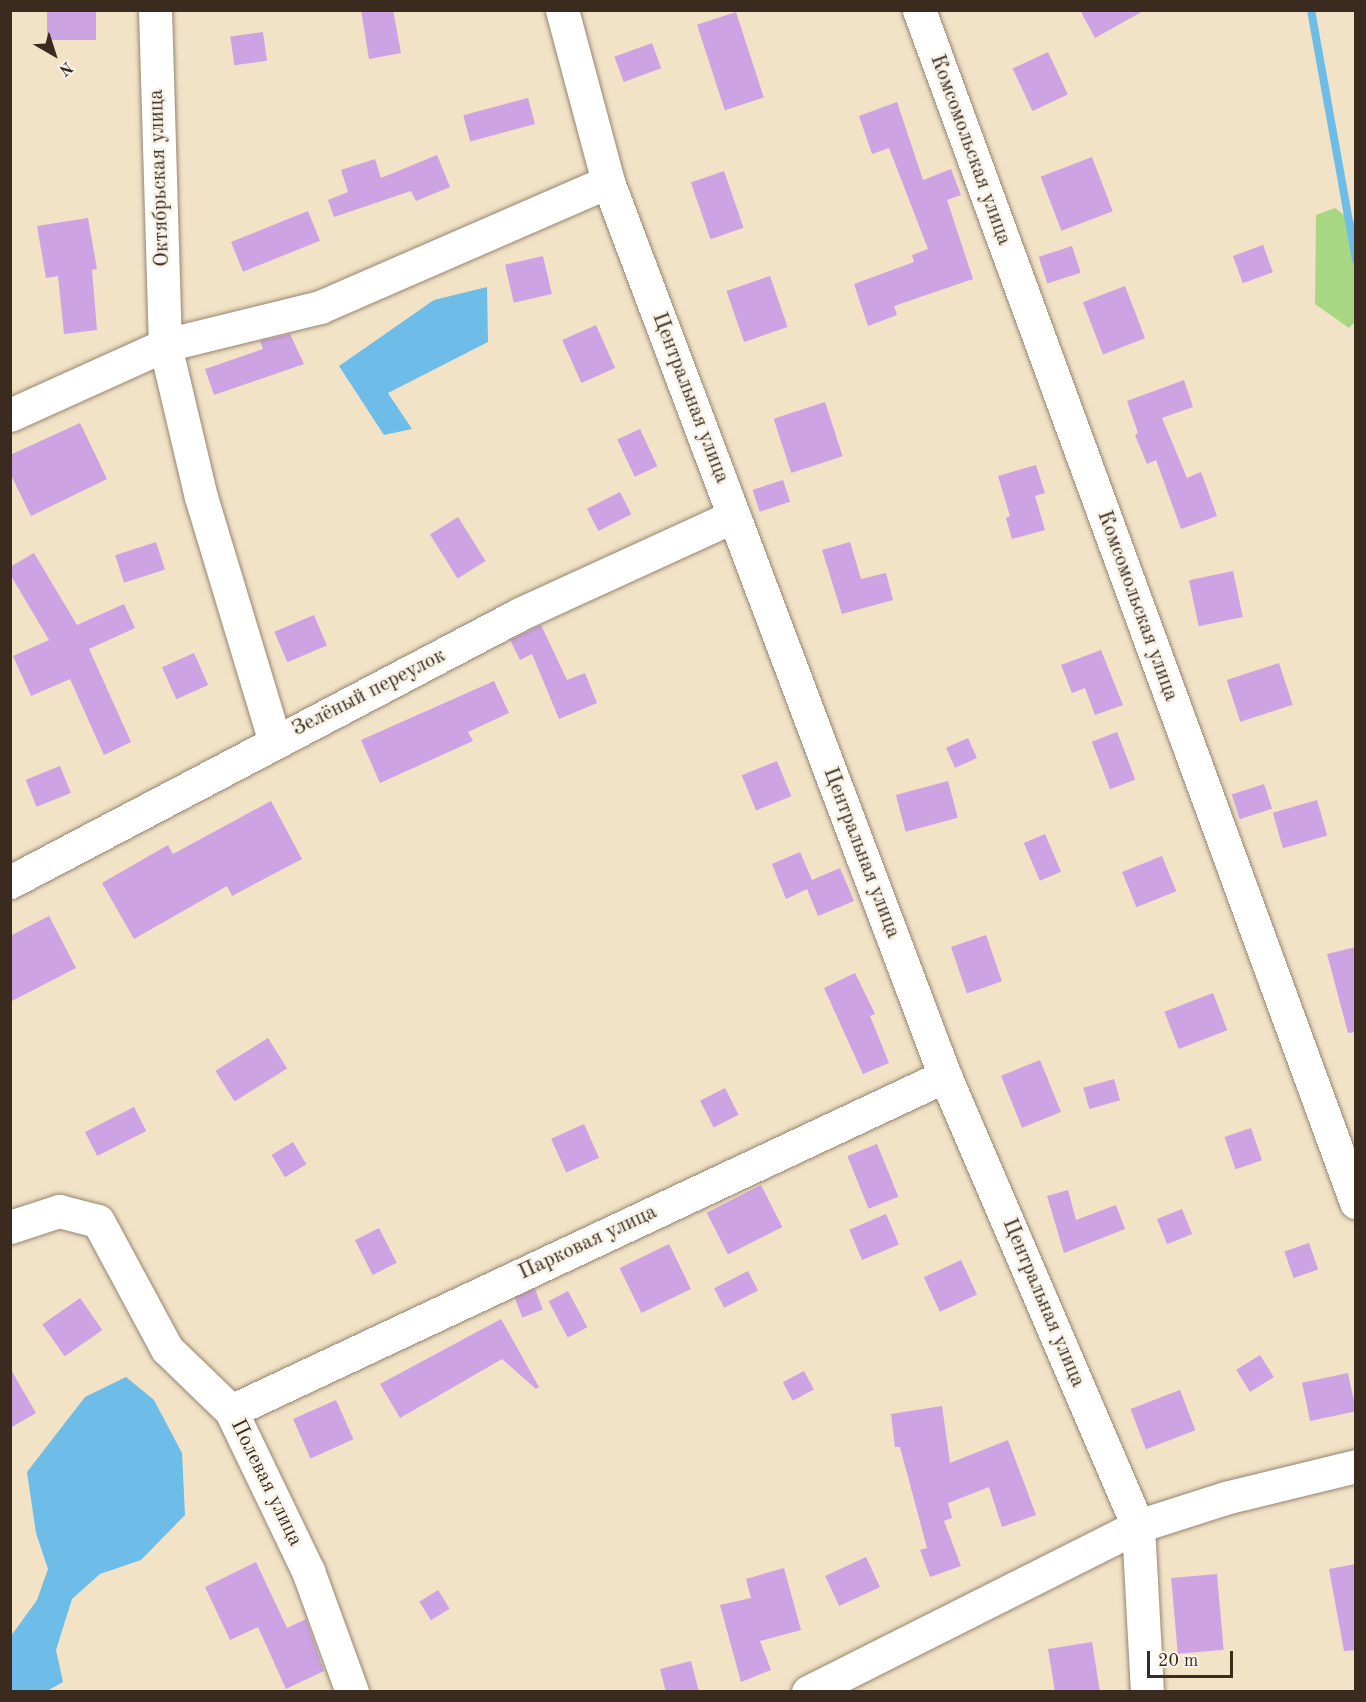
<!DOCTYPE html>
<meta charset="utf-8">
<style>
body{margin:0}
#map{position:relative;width:1366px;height:1702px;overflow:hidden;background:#f2e2c6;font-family:"Old Standard TT",serif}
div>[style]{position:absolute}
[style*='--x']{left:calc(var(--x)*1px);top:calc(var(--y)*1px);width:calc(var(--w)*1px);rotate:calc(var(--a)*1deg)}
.green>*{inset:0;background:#a8d784}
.water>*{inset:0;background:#6dbde8}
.stream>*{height:8px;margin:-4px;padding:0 4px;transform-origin:4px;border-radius:4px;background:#6dbde8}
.building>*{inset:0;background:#cda3e4;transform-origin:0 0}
.roads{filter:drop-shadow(0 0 2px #968672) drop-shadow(0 0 2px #968672)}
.minor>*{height:33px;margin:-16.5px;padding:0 16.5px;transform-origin:16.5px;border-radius:16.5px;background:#fff}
span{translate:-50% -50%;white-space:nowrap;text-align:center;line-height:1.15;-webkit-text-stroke:5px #f7f3e8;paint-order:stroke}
.street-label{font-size:21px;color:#3b2a1e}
.frame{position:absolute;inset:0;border:12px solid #3b2a1e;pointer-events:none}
.north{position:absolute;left:24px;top:24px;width:60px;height:60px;-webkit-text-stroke:4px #f7f3e8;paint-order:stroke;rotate:141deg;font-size:16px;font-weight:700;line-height:24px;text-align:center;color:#3b2a1e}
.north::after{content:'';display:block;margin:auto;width:21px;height:27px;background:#3b2a1e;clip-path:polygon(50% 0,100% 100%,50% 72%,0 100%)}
.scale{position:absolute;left:1147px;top:1651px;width:86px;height:27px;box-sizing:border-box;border:3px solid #3b2a1e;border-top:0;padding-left:8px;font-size:18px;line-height:21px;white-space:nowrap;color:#3b2a1e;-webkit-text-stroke:4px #f7f3e8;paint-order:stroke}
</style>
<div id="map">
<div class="green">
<div style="clip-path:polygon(1335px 208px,1355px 223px,1355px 322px,1349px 328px,1315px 304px,1316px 215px)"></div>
</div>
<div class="water">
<div style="clip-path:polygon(487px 287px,488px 342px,388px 393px,412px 429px,384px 435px,339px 366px,434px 300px)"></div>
<div style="clip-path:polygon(126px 1377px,154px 1400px,182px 1453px,185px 1515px,141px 1560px,100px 1574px,72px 1599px,56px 1650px,63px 1682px,47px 1691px,11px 1691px,11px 1636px,37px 1600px,48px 1569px,36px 1533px,27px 1472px,85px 1397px)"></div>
</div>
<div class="stream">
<div style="--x:1311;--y:10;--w:254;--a:79.8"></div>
</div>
<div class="building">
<div style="left:47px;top:10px;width:49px;height:30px"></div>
<div style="clip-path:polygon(361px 10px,393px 10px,401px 53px,369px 59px)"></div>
<div style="clip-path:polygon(1080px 10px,1145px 10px,1095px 38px)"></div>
<div style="left:736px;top:12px;width:90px;height:41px;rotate:72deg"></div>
<div style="left:263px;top:32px;width:29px;height:33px;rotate:82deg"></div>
<div style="left:652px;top:43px;width:27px;height:40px;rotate:70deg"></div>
<div style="left:1048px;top:52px;width:47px;height:39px;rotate:65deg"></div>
<div style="left:528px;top:98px;width:27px;height:67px;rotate:75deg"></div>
<div style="clip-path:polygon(897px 102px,923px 180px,951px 169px,961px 195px,947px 200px,973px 279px,894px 306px,897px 315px,868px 326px,854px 284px,914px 262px,912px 255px,928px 249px,889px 148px,872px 154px,859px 116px)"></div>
<div style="clip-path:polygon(437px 155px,450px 187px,416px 201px,411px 191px,334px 217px,328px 200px,348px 192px,341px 170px,375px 159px,381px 178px)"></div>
<div style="left:1092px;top:157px;width:58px;height:55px;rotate:69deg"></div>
<div style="left:724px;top:171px;width:60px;height:35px;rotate:71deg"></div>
<div style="left:308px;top:211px;width:32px;height:83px;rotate:68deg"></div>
<div style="clip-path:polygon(88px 218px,97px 269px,92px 270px,97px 330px,64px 334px,58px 276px,46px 278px,37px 226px)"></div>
<div style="left:1263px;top:245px;width:29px;height:32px;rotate:70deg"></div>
<div style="left:1072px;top:246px;width:28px;height:35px;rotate:72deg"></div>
<div style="left:543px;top:256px;width:39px;height:39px;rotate:77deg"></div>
<div style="left:770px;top:276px;width:54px;height:46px;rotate:71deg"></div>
<div style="left:1125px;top:286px;width:56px;height:45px;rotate:69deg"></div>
<div style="left:596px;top:325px;width:47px;height:37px;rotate:66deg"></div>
<div style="clip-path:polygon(290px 334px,304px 364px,214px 395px,205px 369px,263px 349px,260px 341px)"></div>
<div style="clip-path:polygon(1184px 380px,1193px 407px,1162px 418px,1187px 478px,1201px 472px,1217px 516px,1181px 529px,1156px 460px,1147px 464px,1135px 435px,1138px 433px,1127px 401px)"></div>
<div style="left:825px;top:402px;width:57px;height:54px;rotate:72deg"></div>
<div style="clip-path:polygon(80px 423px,107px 479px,31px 516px,10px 473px,10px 455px)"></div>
<div style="left:640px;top:429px;width:41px;height:25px;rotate:65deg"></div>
<div style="clip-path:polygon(1036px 465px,1045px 493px,1035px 496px,1045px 530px,1012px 539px,1006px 518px,1010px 516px,998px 476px)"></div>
<div style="left:783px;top:480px;width:23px;height:32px;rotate:72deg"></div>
<div style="left:620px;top:492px;width:25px;height:37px;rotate:63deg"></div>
<div style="left:458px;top:517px;width:52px;height:33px;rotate:58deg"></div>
<div style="left:156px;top:542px;width:29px;height:43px;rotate:72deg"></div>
<div style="clip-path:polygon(850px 542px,861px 579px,886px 573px,893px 600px,842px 614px,822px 550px)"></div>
<div style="clip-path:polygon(34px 553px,77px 625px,124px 604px,135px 628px,89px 649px,131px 742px,104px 755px,70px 679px,31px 696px,13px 656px,49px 640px,10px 574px,10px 567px)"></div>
<div style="left:1233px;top:571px;width:47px;height:45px;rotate:78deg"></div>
<div style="left:314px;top:615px;width:33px;height:43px;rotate:67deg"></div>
<div style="clip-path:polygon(541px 625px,567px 680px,585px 673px,597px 703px,559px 719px,532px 654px,520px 660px,510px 640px)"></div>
<div style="clip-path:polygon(1101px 650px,1123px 705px,1095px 715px,1085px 688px,1072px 693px,1061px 665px)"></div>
<div style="left:194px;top:653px;width:35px;height:35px;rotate:66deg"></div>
<div style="left:1279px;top:663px;width:44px;height:55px;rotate:72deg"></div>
<div style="clip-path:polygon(494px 681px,509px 713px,468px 732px,473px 741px,380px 783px,361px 740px)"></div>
<div style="left:1117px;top:732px;width:51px;height:27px;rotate:69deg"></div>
<div style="left:968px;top:738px;width:22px;height:24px;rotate:66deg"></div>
<div style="left:777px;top:761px;width:38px;height:38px;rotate:68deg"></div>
<div style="left:60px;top:766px;width:29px;height:37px;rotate:68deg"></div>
<div style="left:948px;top:781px;width:38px;height:54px;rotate:75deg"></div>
<div style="left:1264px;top:784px;width:26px;height:34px;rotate:72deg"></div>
<div style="left:1317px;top:800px;width:37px;height:46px;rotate:74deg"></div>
<div style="clip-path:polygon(271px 801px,302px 859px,232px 896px,227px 886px,134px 939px,102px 883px,168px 845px,173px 854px)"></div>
<div style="left:1045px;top:834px;width:41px;height:23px;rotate:67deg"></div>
<div style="clip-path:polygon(800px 852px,812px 880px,840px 868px,854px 901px,818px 916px,807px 889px,786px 899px,772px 864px)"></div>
<div style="left:1162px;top:856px;width:38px;height:43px;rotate:68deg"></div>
<div style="clip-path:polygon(49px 916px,76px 968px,10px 1002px,10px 936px)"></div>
<div style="left:986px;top:935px;width:49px;height:37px;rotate:71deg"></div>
<div style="clip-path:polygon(1356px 947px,1356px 1032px,1348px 1033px,1327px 954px)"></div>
<div style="clip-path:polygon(855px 973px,875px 1014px,870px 1016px,889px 1063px,863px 1074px,824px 988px)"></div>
<div style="left:1213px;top:993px;width:40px;height:52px;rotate:69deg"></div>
<div style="left:268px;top:1038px;width:36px;height:62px;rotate:58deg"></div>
<div style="left:1040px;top:1060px;width:56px;height:42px;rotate:68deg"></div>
<div style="left:1114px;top:1079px;width:22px;height:32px;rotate:74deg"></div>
<div style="left:725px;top:1088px;width:30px;height:28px;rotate:63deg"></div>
<div style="left:134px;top:1107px;width:27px;height:55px;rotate:63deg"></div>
<div style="left:584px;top:1124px;width:37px;height:36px;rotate:66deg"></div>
<div style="left:1251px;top:1128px;width:34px;height:28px;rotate:71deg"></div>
<div style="left:293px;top:1142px;width:26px;height:25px;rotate:59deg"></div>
<div style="left:877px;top:1144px;width:57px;height:32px;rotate:68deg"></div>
<div style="left:761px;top:1185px;width:47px;height:61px;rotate:63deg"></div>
<div style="clip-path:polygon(1068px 1190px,1076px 1220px,1116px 1205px,1125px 1229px,1064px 1253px,1047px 1196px)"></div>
<div style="left:1182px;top:1209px;width:27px;height:27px;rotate:68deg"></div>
<div style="left:886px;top:1214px;width:33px;height:40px;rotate:67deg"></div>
<div style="left:379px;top:1228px;width:39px;height:27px;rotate:63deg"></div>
<div style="left:1309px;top:1243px;width:28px;height:26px;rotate:71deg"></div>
<div style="left:669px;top:1244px;width:50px;height:55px;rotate:64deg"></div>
<div style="left:961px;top:1260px;width:38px;height:41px;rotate:65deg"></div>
<div style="left:748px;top:1271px;width:22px;height:38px;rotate:63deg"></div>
<div style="left:535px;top:1289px;width:22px;height:22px;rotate:69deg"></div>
<div style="left:568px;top:1291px;width:41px;height:22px;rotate:62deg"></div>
<div style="left:80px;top:1298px;width:39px;height:46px;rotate:55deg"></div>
<div style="clip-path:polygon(501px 1319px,539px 1387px,536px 1389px,502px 1359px,400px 1418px,380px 1384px)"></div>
<div style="left:1260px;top:1355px;width:26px;height:28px;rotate:58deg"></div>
<div style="clip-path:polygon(10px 1368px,36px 1413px,10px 1428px)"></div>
<div style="left:804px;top:1371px;width:21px;height:24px;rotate:62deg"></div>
<div style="left:1348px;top:1373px;width:39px;height:47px;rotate:78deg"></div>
<div style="left:1180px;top:1390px;width:43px;height:53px;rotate:69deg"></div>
<div style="left:336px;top:1400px;width:43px;height:47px;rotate:66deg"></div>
<div style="clip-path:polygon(942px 1406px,950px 1463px,1008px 1440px,1036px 1515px,1002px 1527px,989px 1487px,948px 1503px,952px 1518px,944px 1521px,961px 1566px,930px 1577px,920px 1550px,927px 1548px,900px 1447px,895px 1447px,891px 1414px)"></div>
<div style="left:866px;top:1557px;width:33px;height:45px;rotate:65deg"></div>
<div style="clip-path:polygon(256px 1562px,287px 1628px,306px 1619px,324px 1671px,286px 1689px,258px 1627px,230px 1640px,205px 1587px)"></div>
<div style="clip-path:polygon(1356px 1564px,1356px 1650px,1344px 1651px,1329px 1569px)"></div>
<div style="clip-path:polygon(784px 1568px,801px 1630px,760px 1641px,771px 1670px,741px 1682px,720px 1605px,751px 1598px,746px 1579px)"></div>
<div style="left:1217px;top:1574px;width:76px;height:46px;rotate:85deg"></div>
<div style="left:438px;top:1590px;width:22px;height:22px;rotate:58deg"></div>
<div style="clip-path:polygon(1092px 1642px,1100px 1692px,1055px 1692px,1048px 1649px)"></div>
<div style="clip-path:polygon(691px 1661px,699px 1692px,666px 1692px,660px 1669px)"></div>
</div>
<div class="roads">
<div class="minor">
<div style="--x:155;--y:10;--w:335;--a:88.3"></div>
<div style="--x:165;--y:345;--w:156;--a:76.7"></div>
<div style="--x:201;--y:497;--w:256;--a:73.2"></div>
<div style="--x:562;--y:10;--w:178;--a:75"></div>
<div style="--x:608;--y:182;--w:955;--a:69.35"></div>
<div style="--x:945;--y:1076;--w:490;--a:66.8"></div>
<div style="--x:1138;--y:1526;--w:166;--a:86.9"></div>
<div style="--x:919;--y:10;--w:1270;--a:69.87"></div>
<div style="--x:10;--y:415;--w:170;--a:-24.3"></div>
<div style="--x:165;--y:345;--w:160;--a:-13.8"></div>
<div style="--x:320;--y:307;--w:314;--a:-23.5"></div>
<div style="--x:10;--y:882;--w:576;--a:-27.72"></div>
<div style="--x:520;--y:614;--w:235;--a:-24.6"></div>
<div style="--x:10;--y:1227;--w:52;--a:-18.1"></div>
<div style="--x:59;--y:1211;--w:40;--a:14.4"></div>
<div style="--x:98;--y:1221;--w:145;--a:61.7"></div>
<div style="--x:167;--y:1349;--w:89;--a:44.1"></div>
<div style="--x:231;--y:1411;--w:178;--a:64.3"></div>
<div style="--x:308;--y:1571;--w:129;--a:70"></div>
<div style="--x:231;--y:1411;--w:789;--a:-25.14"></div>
<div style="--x:808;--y:1692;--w:369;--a:-26.7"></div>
<div style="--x:1138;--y:1526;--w:91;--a:-17.8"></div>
<div style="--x:1225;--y:1498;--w:135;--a:-13.7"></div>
</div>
</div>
<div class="street-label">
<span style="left:970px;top:150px;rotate:70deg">Комсомольская улица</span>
<span style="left:160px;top:178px;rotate:-92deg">Октябрьская улица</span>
<span style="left:690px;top:398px;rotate:69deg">Центральная улица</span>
<span style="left:1137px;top:606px;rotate:70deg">Комсомольская улица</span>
<span style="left:369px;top:693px;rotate:-27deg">Зелёный переулок</span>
<span style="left:861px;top:853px;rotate:69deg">Центральная улица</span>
<span style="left:588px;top:1243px;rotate:-25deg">Парковая улица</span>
<span style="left:1043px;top:1303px;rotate:67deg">Центральная улица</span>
<span style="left:266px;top:1483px;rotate:64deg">Полевая улица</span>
</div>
<div class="frame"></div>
<div class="north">N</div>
<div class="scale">20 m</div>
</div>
